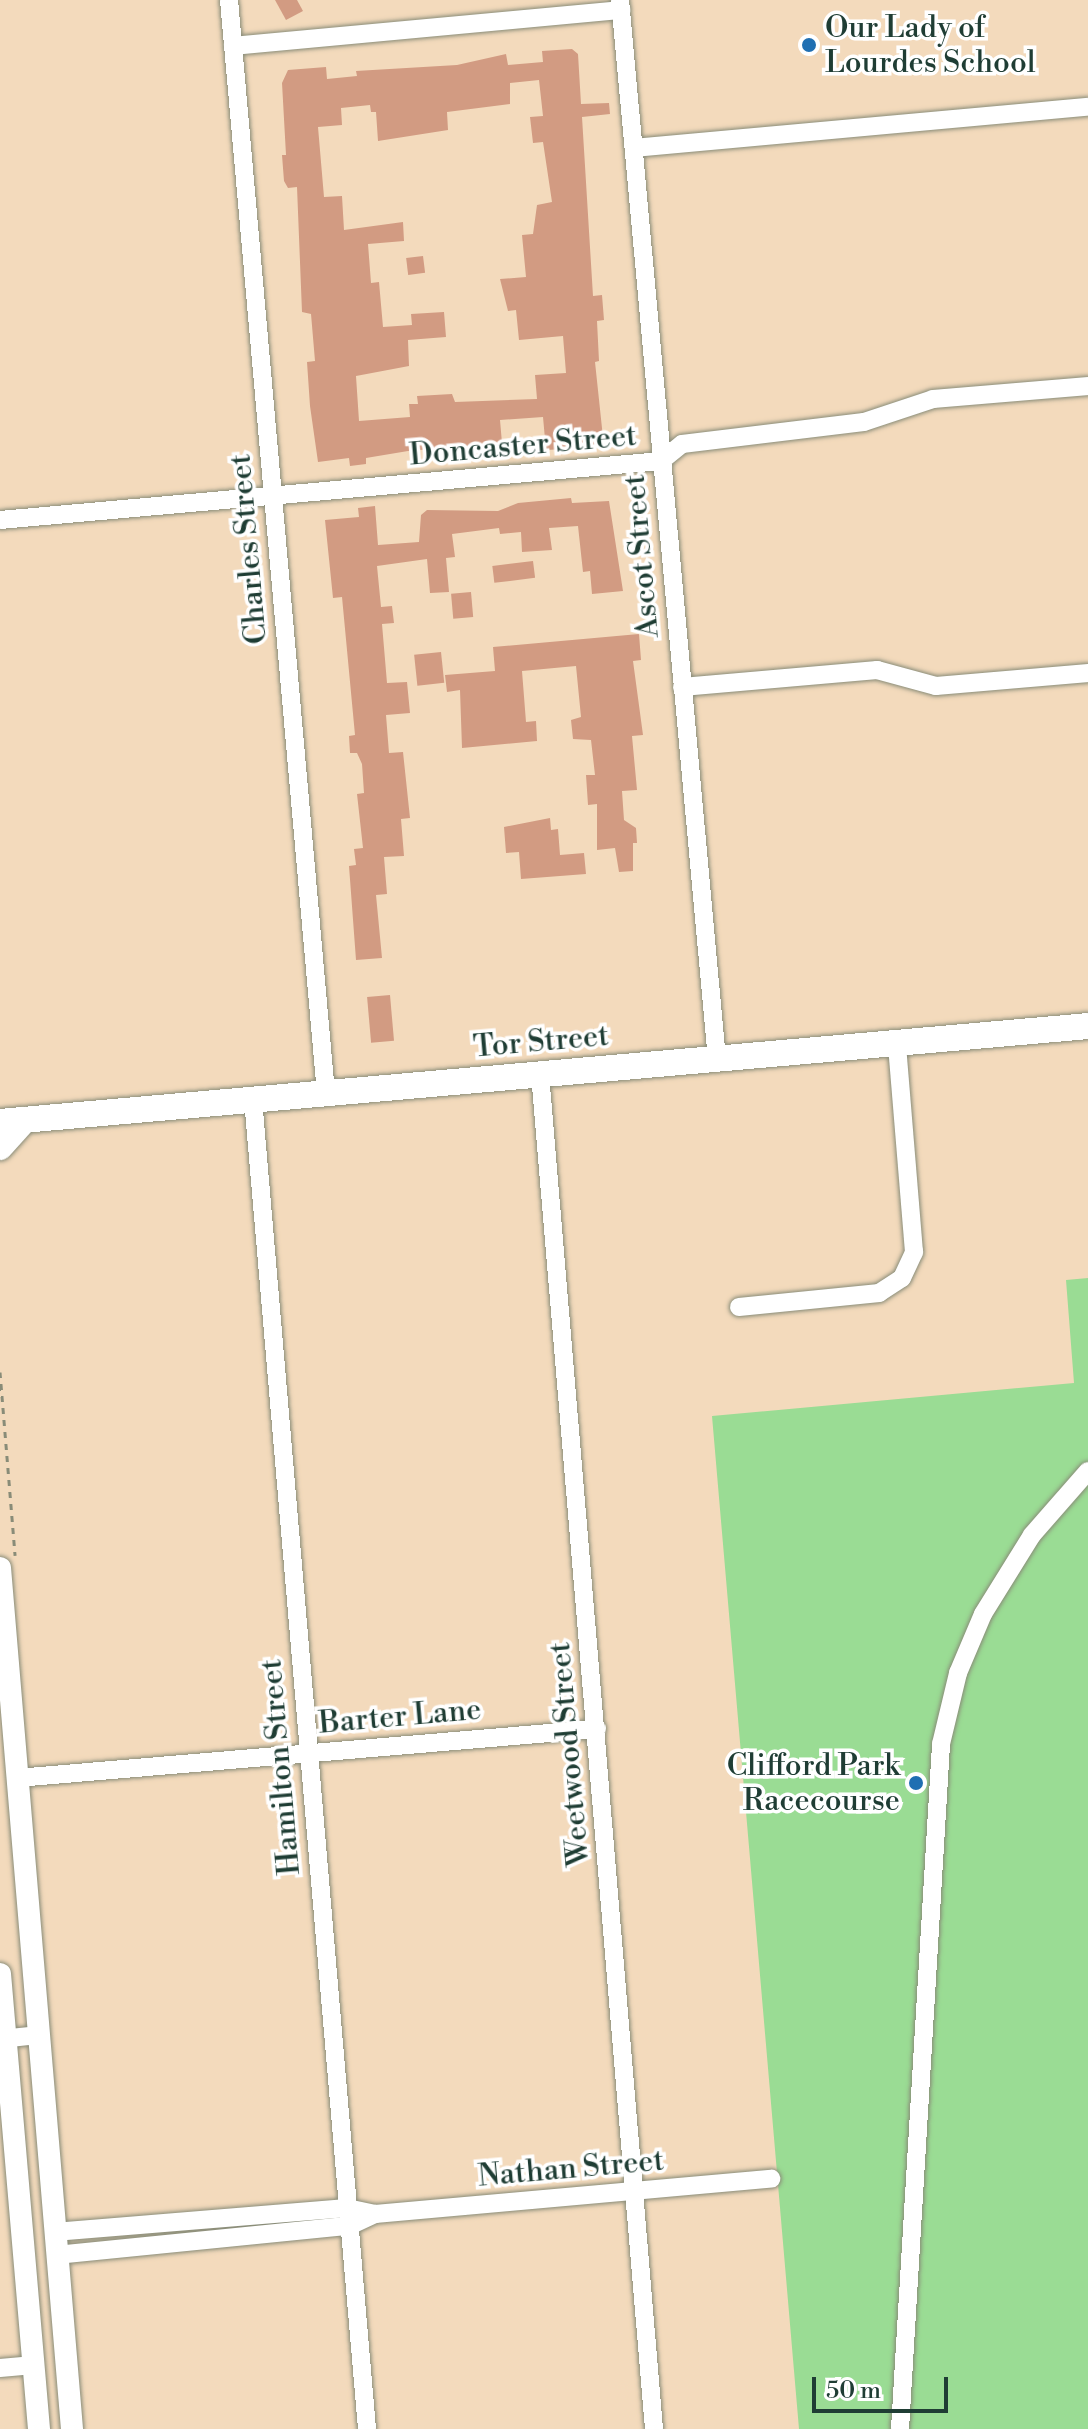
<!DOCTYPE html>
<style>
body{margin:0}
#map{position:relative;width:1088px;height:2429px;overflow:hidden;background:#f3dabc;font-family:"Libre Bodoni",serif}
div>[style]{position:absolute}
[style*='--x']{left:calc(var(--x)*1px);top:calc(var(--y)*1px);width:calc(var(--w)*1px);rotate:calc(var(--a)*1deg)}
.green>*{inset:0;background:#9adc94}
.building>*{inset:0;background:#d29b82;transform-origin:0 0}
.path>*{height:3px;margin-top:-1.5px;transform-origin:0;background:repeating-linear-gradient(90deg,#898c78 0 6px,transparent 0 12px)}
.roads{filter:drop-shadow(0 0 2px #898c78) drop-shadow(0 0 2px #898c78)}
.minor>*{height:18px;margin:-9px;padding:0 9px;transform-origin:9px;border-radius:9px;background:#fff}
.major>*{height:22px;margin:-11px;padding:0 11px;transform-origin:11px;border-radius:11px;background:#fff}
.highway>*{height:26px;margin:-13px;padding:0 13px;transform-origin:13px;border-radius:13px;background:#fff}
.dots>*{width:22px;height:22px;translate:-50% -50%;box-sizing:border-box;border:4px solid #fff;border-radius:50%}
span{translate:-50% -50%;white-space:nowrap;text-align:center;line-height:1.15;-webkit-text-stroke:7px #fff;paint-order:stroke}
.poi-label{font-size:30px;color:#1f3d34}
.left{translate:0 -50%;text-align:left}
.right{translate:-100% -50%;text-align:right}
.street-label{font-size:30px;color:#1f3d34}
.scale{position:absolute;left:812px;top:2377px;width:136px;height:36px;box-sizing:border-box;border:4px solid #1f3d34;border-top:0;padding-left:10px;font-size:24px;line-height:28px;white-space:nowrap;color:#1f3d34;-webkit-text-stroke:6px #fff;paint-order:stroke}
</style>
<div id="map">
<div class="green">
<div style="clip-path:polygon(1088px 1278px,1088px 2429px,799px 2429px,712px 1416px,1074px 1383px,1066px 1280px)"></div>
</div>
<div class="building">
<div style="clip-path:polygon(275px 0,297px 0,303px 11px,286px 20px)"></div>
<div style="clip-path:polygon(evenodd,572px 49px,578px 54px,581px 104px,609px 103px,610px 114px,582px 117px,593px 296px,602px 295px,604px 320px,597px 321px,599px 361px,595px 362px,604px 447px,546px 450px,543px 417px,500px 420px,502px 443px,492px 448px,414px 450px,366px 458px,366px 464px,350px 466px,349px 458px,318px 462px,310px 406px,307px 362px,315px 361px,311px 314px,302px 312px,297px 187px,288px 188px,284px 181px,282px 155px,286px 155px,282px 83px,288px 70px,326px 67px,327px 79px,357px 76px,356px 71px,457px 65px,506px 54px,508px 65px,543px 62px,542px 51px,572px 49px,539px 80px,543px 116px,530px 117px,533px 143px,543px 142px,552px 202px,537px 205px,533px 234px,522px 235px,526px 277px,500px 279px,508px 311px,516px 310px,519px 340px,563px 336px,566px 373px,535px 375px,537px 399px,455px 402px,452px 394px,417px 396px,418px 404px,409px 404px,410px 417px,359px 421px,356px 376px,409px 366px,408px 340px,446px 337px,444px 312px,411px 314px,412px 325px,383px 327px,379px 282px,371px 283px,368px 244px,404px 241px,403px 222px,344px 230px,342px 196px,324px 197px,318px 127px,342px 125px,341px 108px,370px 105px,371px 112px,376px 112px,378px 141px,448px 130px,447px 112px,510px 104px,510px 83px,539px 80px)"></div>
<div style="left:423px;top:256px;width:17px;height:17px;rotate:83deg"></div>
<div style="clip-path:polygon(571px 498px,572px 503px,609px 501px,623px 591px,592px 594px,590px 571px,583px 572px,578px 526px,549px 528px,552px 550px,522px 552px,521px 532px,500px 534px,499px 528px,452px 534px,455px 557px,446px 558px,449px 592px,430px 593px,427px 559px,377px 566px,381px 607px,392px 606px,394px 623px,382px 624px,387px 683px,407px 682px,410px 713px,386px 715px,389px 753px,403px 752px,410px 818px,401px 819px,404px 856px,384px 857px,387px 894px,376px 895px,382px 958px,356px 960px,349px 866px,356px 865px,354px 849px,363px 848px,357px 794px,364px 793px,362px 764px,357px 753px,350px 753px,349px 736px,355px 735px,342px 597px,333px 598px,325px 520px,359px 517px,358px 508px,375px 506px,378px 545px,419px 542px,421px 515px,427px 510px,498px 511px,518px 503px)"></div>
<div style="left:533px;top:561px;width:17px;height:41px;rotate:83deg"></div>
<div style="left:471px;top:592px;width:25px;height:20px;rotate:85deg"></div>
<div style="clip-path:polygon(639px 634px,641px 660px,633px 661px,643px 735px,632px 736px,637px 790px,622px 791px,624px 820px,636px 828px,637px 843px,633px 843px,633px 871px,619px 872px,615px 848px,597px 850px,597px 804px,588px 805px,586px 775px,595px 775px,591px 740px,573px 739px,571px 720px,581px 717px,576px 666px,522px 671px,526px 722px,536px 721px,537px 741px,462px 748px,460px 690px,447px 692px,445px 675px,495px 671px,493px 647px)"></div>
<div style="left:441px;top:652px;width:31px;height:27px;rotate:84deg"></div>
<div style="clip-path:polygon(550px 818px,551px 830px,558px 829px,560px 855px,584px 853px,586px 874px,521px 879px,519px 852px,506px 853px,504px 827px)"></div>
<div style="left:390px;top:995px;width:46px;height:23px;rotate:85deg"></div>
</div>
<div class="path">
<div style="--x:0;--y:1372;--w:184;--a:85.3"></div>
</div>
<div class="roads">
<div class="minor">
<div style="--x:229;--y:0;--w:1097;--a:84.93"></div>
<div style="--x:620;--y:0;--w:1063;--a:84.77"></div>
<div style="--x:233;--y:46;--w:390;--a:-5.3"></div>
<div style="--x:634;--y:148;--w:456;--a:-5.2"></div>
<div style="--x:0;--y:520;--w:664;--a:-5.1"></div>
<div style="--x:661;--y:461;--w:27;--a:-39"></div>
<div style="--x:682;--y:444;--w:183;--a:-6.9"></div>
<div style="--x:864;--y:422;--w:73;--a:-18.4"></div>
<div style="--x:933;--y:399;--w:156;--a:-4.8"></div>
<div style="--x:682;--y:687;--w:196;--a:-5"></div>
<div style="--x:877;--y:670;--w:61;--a:15.2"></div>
<div style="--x:936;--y:686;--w:153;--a:-4.9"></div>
<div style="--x:540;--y:1074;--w:1360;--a:85.19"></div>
<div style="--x:253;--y:1099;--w:1335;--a:85.1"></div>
<div style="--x:739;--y:1307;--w:141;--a:-5.7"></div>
<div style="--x:879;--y:1293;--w:27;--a:-33"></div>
<div style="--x:902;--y:1278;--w:29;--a:-65"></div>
<div style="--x:914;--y:1252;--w:210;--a:-94.7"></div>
<div style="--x:17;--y:1778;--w:582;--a:-4.83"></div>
<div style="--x:0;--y:2039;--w:38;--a:-6"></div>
<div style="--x:54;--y:2232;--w:294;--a:-4.7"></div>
<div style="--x:347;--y:2208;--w:29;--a:12"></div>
<div style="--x:375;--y:2214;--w:398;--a:-5.1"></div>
<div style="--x:56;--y:2255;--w:294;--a:-5.7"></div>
<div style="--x:349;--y:2226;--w:29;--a:-25"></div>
<div style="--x:0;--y:2368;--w:34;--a:-5"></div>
<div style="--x:900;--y:2429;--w:686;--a:-86.57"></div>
<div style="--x:941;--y:1744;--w:73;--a:-76.5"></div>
<div style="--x:958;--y:1673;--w:64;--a:-67"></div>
<div style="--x:983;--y:1614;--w:93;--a:-58.2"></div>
<div style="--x:1032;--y:1535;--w:85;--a:-48.8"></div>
</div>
<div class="major">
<div style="--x:0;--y:1568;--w:864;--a:85.22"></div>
<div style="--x:0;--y:1974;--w:457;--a:85.1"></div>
</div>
<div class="highway">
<div style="--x:0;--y:1122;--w:1092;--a:-5.04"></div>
<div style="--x:0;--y:1147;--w:36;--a:-48"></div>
</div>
</div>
<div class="dots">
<div style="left:809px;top:45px;background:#1f6fb2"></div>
<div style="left:916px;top:1783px;background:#1f6fb2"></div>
</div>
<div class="poi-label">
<span class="left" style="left:825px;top:45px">Our Lady of<br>Lourdes School</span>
<span class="right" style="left:900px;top:1783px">Clifford Park<br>Racecourse</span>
</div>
<div class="street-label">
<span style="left:523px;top:446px;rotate:-5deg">Doncaster Street</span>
<span style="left:249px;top:549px;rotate:-95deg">Charles Street</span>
<span style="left:642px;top:556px;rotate:-95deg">Ascot Street</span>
<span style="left:541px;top:1042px;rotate:-5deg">Tor Street</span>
<span style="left:400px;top:1717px;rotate:-5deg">Barter Lane</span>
<span style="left:570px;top:1754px;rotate:-95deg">Weetwood Street</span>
<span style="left:281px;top:1767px;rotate:-95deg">Hamilton Street</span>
<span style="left:571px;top:2169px;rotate:-5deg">Nathan Street</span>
</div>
<div class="scale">50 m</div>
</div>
